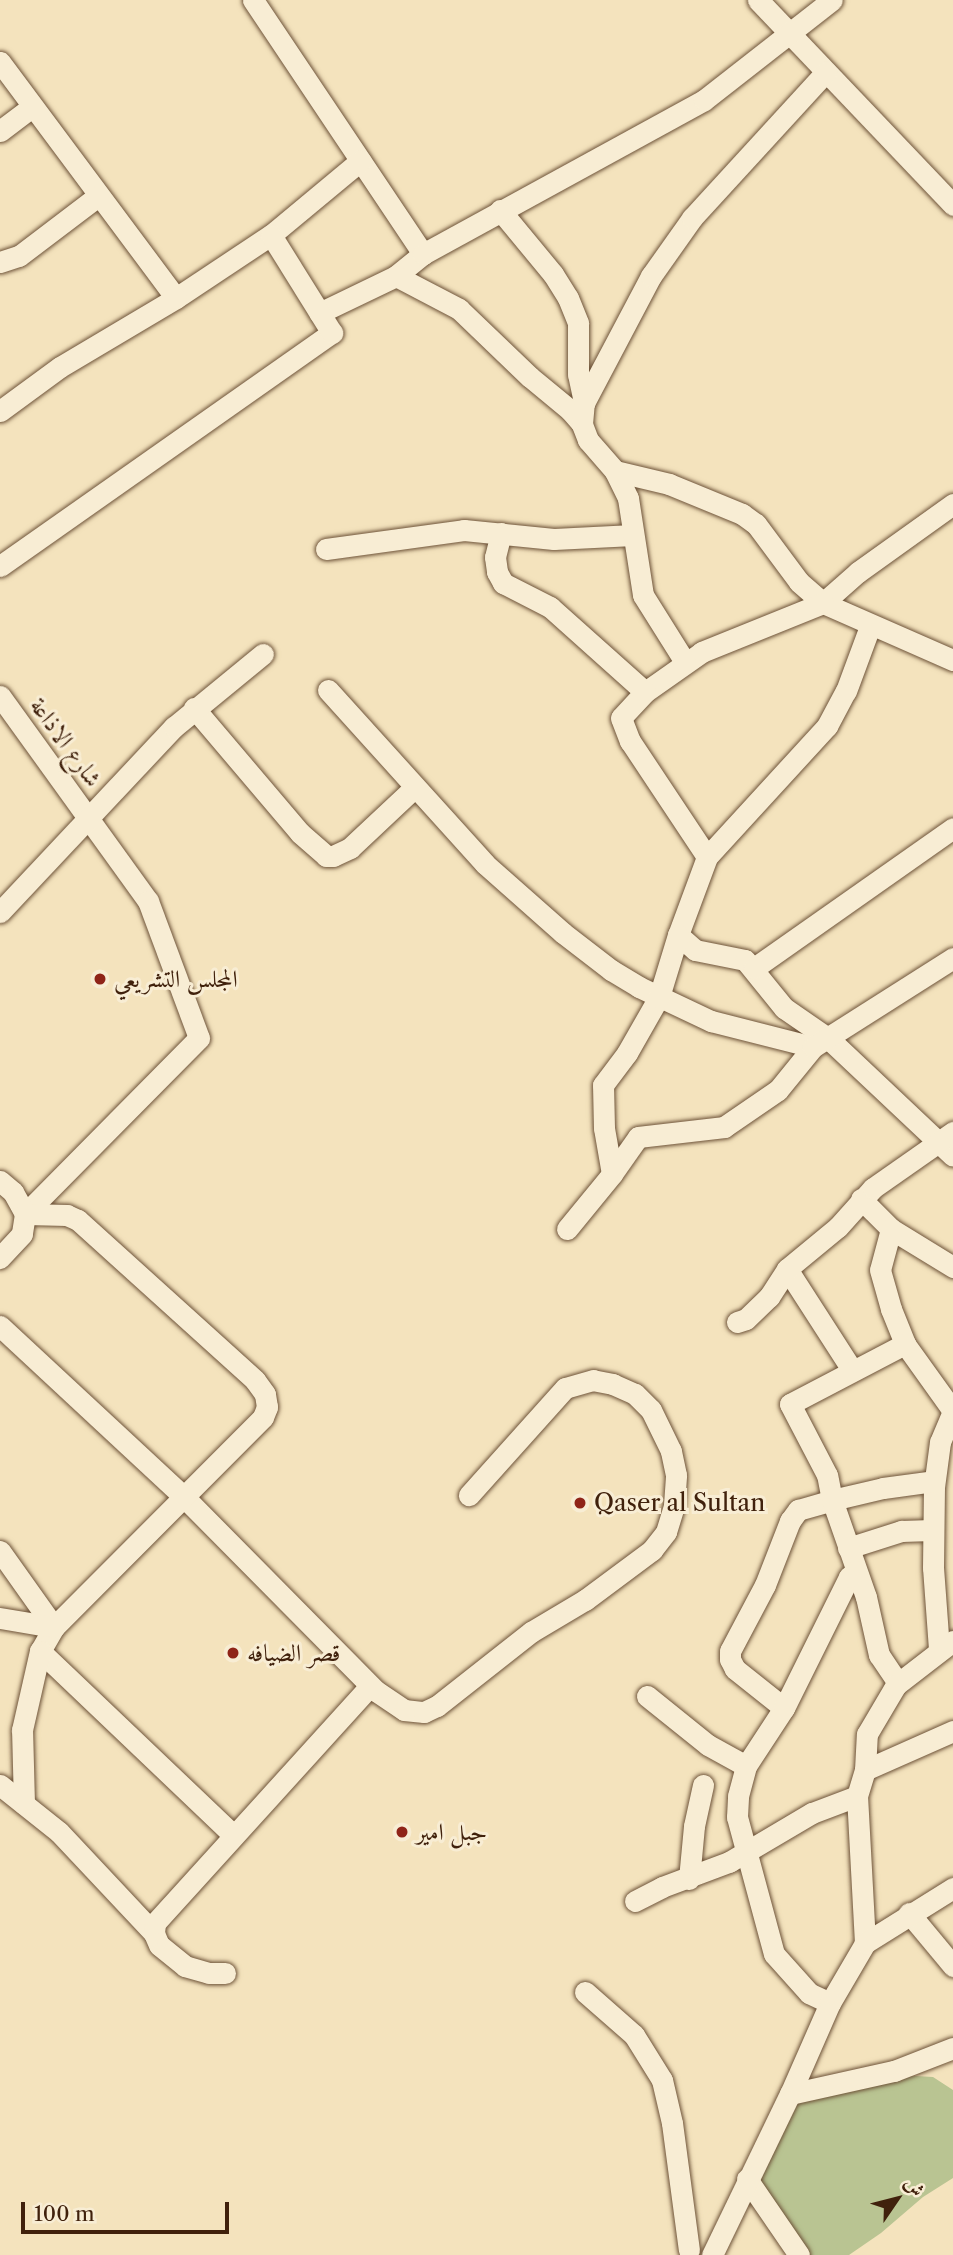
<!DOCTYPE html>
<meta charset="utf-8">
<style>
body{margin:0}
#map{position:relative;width:953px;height:2255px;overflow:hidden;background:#f4e3bd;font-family:"Libre Caslon Text",Amiri,serif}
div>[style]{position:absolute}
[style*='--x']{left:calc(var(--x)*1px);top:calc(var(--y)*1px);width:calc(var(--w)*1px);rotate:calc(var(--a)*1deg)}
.green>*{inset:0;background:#b9c492}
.roads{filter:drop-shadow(0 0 2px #6d5238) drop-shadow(0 0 2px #6d5238)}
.minor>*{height:21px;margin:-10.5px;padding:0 10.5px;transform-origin:10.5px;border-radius:10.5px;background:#f8edd4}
.dots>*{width:19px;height:19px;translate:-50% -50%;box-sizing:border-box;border:4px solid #f8edd4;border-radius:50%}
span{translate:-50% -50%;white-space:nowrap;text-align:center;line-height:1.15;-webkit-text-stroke:6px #f8edd4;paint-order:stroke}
.street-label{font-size:24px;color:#40210c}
.poi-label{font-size:24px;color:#40210c}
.left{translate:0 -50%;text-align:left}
.north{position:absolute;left:862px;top:2164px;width:70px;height:70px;-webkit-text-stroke:5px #f8edd4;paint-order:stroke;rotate:55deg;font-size:19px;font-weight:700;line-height:28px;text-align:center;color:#40210c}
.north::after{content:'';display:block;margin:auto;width:24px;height:32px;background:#40210c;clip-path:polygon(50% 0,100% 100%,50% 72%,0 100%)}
.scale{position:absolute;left:21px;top:2202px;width:208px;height:32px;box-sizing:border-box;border:4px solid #40210c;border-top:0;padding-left:9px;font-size:21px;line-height:24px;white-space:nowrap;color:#40210c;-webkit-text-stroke:5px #f8edd4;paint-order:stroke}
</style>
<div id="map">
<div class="green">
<div style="clip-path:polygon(899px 2075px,933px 2077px,953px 2090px,953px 2178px,923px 2197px,881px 2233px,849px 2255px,809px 2255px,754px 2180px,796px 2096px)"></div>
</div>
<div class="roads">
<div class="minor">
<div style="--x:253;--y:0;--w:306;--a:56.2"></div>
<div style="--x:423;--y:254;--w:35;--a:141"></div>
<div style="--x:396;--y:276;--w:85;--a:154.3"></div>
<div style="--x:758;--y:0;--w:283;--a:46.4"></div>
<div style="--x:0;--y:62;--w:294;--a:53.3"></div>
<div style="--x:176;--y:298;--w:114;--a:-33.6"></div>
<div style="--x:271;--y:235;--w:116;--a:-39.7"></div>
<div style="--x:0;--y:131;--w:40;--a:-37"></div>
<div style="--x:500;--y:210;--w:83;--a:50.4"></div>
<div style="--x:553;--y:274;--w:28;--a:58"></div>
<div style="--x:568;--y:298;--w:27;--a:68"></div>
<div style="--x:578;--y:323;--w:51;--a:90"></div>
<div style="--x:578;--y:374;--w:30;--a:78"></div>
<div style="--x:423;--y:254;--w:320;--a:-28.7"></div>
<div style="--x:704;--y:100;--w:162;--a:-38"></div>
<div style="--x:0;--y:262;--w:20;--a:-18"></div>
<div style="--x:19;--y:256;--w:99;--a:-37.2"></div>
<div style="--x:396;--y:276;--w:71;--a:27.6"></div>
<div style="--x:459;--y:309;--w:98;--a:43.8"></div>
<div style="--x:530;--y:377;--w:52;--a:39.5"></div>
<div style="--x:570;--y:410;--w:18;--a:49"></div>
<div style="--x:0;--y:411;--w:74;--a:-36.3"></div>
<div style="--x:60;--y:367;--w:135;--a:-30.7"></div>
<div style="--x:615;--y:471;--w:56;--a:13.5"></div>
<div style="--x:669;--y:484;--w:79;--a:22.3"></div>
<div style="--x:742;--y:514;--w:17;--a:36"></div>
<div style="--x:756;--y:524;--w:72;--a:53.4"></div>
<div style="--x:799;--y:582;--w:32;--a:41"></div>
<div style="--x:823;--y:603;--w:142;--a:23.7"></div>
<div style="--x:953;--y:504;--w:117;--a:144.4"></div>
<div style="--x:858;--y:572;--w:47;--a:138.5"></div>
<div style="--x:823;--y:603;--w:131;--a:158"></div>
<div style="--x:702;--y:652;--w:70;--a:144.9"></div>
<div style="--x:645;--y:692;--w:35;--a:133"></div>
<div style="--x:621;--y:718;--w:25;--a:69"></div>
<div style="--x:630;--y:741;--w:139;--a:56.4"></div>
<div style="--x:707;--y:857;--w:83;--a:110.4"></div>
<div style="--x:678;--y:935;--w:23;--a:41"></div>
<div style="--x:695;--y:950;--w:51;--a:11.3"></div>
<div style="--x:745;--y:960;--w:62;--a:50.9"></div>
<div style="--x:784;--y:1008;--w:55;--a:34.6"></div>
<div style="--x:829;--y:1039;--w:170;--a:43.3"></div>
<div style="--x:501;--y:533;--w:25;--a:104"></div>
<div style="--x:495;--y:557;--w:15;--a:82"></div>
<div style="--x:497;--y:572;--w:13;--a:61"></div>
<div style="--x:503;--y:583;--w:53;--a:27.1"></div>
<div style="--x:550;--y:607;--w:127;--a:41.8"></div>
<div style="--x:326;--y:549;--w:139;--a:-7.8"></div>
<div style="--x:464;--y:530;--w:90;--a:5.7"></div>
<div style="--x:554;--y:539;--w:79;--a:-2.9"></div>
<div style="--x:0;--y:566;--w:406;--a:-35.1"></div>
<div style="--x:332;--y:333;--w:115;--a:-121.9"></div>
<div style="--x:685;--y:662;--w:79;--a:-122.1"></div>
<div style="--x:643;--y:595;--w:98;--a:-98.8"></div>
<div style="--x:628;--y:498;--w:30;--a:-116"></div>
<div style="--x:615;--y:471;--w:41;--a:-131.1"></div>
<div style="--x:588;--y:440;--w:17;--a:-111"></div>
<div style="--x:582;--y:424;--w:21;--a:-85"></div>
<div style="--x:584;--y:403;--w:144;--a:-62.2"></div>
<div style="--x:651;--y:276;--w:71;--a:-54.7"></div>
<div style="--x:692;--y:218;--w:198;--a:-47.5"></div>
<div style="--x:328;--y:690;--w:234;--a:47.9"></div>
<div style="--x:485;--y:864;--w:104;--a:41.5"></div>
<div style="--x:563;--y:933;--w:61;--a:37.6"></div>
<div style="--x:611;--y:970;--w:33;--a:31"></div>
<div style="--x:639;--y:987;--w:80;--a:25.3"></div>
<div style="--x:711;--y:1021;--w:105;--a:14.3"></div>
<div style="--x:0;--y:696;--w:253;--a:54.2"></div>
<div style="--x:148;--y:901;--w:146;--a:69.6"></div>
<div style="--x:199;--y:1038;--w:247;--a:134.7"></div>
<div style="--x:25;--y:1214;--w:20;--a:99"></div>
<div style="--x:22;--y:1234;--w:33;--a:133"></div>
<div style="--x:194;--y:708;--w:164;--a:49.7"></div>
<div style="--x:300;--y:833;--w:35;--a:41"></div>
<div style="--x:326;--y:856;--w:7;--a:0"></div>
<div style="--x:333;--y:856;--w:19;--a:-25"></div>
<div style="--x:350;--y:848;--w:89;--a:-43.2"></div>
<div style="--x:707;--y:857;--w:178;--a:-47.5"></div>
<div style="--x:827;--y:726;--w:40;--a:-62"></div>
<div style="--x:846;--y:691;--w:69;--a:-69.7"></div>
<div style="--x:0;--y:912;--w:254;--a:-46.8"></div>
<div style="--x:174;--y:727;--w:115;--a:-39.4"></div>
<div style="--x:754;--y:968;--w:243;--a:-35.1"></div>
<div style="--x:612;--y:1174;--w:45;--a:-54.9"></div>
<div style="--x:638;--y:1137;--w:87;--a:-6.6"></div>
<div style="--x:724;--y:1127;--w:65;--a:-34.4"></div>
<div style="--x:778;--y:1090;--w:55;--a:-50.9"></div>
<div style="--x:813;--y:1047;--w:166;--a:-32.4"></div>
<div style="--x:0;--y:1181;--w:17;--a:40"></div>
<div style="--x:13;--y:1192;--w:25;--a:61"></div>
<div style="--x:861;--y:1199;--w:42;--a:45"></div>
<div style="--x:891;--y:1229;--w:73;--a:31.5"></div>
<div style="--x:567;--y:1229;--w:71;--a:-50.7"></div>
<div style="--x:612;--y:1174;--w:47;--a:-99.9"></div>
<div style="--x:604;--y:1128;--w:43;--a:-91.3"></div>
<div style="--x:603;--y:1085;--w:40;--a:-53"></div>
<div style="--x:627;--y:1053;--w:64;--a:-60.3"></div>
<div style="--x:659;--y:997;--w:65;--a:-73"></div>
<div style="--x:891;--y:1229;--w:42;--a:105"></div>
<div style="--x:880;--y:1270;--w:41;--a:74.2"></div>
<div style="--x:891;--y:1309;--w:38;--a:68"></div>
<div style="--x:905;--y:1344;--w:82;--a:54.4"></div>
<div style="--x:787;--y:1269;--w:120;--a:57.2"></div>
<div style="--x:737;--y:1322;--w:9;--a:-18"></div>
<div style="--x:746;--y:1319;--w:32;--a:-44"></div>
<div style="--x:769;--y:1297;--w:33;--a:-57"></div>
<div style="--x:787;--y:1269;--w:66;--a:-39.5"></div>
<div style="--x:838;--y:1227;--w:52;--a:-48.1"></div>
<div style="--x:873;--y:1188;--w:98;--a:-35"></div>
<div style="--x:0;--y:1326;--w:251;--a:42.9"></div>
<div style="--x:184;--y:1497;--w:273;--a:45.3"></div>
<div style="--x:376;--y:1691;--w:34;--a:34"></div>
<div style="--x:404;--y:1710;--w:20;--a:6"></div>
<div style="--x:424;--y:1712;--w:14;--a:-25"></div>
<div style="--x:437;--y:1706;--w:120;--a:-38.2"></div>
<div style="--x:531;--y:1632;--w:63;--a:-30.7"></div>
<div style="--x:585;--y:1600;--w:84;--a:-36.7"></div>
<div style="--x:652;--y:1550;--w:23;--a:-52"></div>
<div style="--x:666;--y:1532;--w:28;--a:-73"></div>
<div style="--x:674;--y:1505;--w:30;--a:-86"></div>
<div style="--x:676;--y:1475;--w:25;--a:-102"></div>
<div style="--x:671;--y:1451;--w:46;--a:-116"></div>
<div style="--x:651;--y:1410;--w:23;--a:-135"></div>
<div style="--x:635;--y:1394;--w:24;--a:-156"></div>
<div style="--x:613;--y:1384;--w:20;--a:-169"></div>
<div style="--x:593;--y:1380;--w:29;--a:164"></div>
<div style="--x:565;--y:1388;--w:144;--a:131.9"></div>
<div style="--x:848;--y:1548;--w:56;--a:-17.8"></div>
<div style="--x:901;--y:1531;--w:31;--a:-2"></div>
<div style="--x:0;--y:1551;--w:93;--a:54.6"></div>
<div style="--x:54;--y:1627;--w:28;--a:120"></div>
<div style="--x:40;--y:1651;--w:267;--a:43.6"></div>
<div style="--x:0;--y:1618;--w:55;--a:9.5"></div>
<div style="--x:54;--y:1627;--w:296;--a:-45.1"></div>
<div style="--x:263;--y:1417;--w:11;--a:-68"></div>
<div style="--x:267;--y:1407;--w:13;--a:-99"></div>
<div style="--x:265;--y:1394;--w:17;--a:-126"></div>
<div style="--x:255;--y:1380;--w:239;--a:-137.9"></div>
<div style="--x:78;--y:1220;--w:12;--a:-156"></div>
<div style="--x:67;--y:1215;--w:42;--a:-178.6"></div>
<div style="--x:939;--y:1649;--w:81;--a:-94.2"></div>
<div style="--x:933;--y:1568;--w:81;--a:-89.3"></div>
<div style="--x:934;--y:1487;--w:45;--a:-82.4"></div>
<div style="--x:940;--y:1442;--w:34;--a:-67"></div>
<div style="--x:896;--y:1685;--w:5;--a:-90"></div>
<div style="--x:896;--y:1680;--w:30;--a:-124"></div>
<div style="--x:879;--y:1655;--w:59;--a:-102.6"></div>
<div style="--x:866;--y:1597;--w:103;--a:-109.3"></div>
<div style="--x:832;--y:1500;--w:25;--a:-101"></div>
<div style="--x:827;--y:1475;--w:80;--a:-117.5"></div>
<div style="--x:790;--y:1404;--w:130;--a:-27.6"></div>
<div style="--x:647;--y:1696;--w:78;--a:38.8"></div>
<div style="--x:708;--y:1745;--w:43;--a:28.9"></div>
<div style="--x:784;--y:1708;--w:63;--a:-141.5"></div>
<div style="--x:735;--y:1669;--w:11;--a:-117"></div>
<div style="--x:730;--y:1659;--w:8;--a:-90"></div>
<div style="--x:730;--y:1651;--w:75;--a:-62.1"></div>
<div style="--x:765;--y:1585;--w:69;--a:-68.7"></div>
<div style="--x:790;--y:1521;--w:14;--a:-54"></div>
<div style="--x:798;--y:1510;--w:35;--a:-16"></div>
<div style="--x:832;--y:1500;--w:52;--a:-13.2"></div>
<div style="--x:883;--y:1488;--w:51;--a:-7.8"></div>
<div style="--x:865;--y:1770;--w:96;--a:-23.9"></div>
<div style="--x:0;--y:1785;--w:75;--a:38.5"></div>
<div style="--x:59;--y:1832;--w:139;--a:46.8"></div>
<div style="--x:24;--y:1804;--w:74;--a:-91.5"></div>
<div style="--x:22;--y:1730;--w:81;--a:-77.2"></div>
<div style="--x:689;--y:1879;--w:53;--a:-84.6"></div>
<div style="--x:694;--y:1826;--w:42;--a:-77.6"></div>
<div style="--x:635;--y:1901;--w:30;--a:-27"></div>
<div style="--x:662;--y:1887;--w:72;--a:-20.5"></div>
<div style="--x:729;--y:1862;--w:96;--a:-30.6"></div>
<div style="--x:812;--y:1813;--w:48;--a:-20.7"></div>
<div style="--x:909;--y:1913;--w:69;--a:50.3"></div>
<div style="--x:865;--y:1943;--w:147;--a:-93.1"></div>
<div style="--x:857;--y:1796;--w:27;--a:-73"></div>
<div style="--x:865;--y:1770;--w:36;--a:-87"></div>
<div style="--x:867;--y:1734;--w:57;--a:-59.4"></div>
<div style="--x:896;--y:1685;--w:72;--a:-37.7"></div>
<div style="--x:225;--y:1973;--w:16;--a:180"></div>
<div style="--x:209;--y:1973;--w:25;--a:-164"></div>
<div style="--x:185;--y:1966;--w:33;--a:-141"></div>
<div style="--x:159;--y:1945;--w:13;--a:-113"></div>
<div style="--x:154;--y:1933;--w:10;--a:-84"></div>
<div style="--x:155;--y:1923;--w:320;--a:-47.8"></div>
<div style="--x:585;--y:1992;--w:65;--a:41.3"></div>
<div style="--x:634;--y:2035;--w:53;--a:58.1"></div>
<div style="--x:662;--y:2080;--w:44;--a:76.9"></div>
<div style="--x:672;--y:2123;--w:128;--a:82.4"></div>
<div style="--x:830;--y:2003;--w:23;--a:-155"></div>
<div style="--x:809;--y:1993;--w:52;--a:-131.9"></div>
<div style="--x:774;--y:1954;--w:142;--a:-105.1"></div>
<div style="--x:737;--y:1817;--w:21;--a:-87"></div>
<div style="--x:738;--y:1796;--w:31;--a:-75"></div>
<div style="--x:746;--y:1766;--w:69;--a:-56.8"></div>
<div style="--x:784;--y:1708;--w:146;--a:-63.6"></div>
<div style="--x:849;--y:1577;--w:9;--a:-41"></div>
<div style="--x:790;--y:2094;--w:107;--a:-12.5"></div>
<div style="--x:894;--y:2071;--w:63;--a:-21.3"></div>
<div style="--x:747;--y:2179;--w:92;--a:55.6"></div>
<div style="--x:712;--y:2255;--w:179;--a:-64.2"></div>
<div style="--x:790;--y:2094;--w:99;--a:-66.3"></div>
<div style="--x:830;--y:2003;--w:69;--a:-59.7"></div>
<div style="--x:865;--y:1943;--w:104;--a:-32"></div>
</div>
</div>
<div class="dots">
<div style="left:100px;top:979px;background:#8f2418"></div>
<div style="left:580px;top:1503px;background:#8f2418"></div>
<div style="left:233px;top:1653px;background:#8f2418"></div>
<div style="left:402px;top:1832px;background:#8f2418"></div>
</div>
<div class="street-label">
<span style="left:66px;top:742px;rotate:54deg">شارع الاذاعة</span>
</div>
<div class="poi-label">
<span class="left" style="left:114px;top:979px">المجلس التشريعي</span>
<span class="left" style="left:594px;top:1503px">Qaser al Sultan</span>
<span class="left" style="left:247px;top:1653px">قصر الضيافه</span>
<span class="left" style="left:416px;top:1832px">جبل امير</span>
</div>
<div class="north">ش</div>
<div class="scale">100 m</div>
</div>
